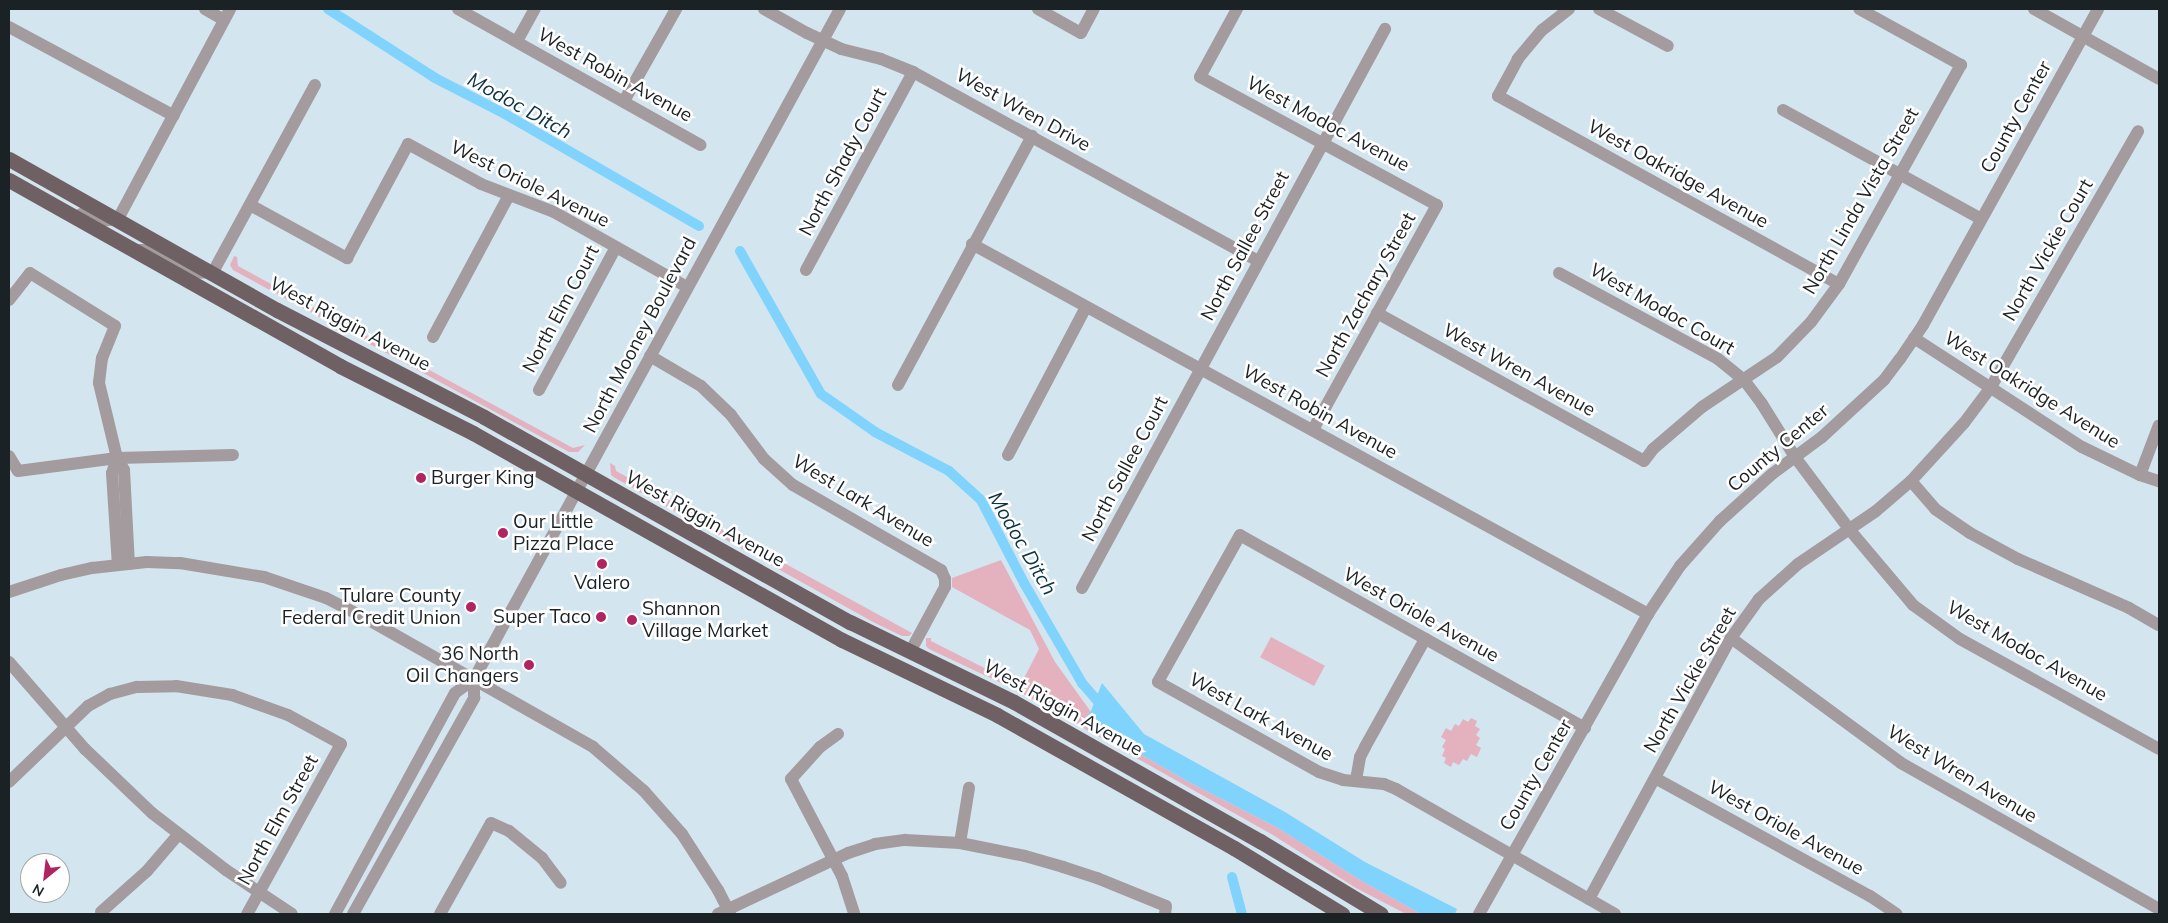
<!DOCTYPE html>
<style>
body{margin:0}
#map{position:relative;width:2168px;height:923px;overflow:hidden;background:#d3e5ef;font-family:Mulish,sans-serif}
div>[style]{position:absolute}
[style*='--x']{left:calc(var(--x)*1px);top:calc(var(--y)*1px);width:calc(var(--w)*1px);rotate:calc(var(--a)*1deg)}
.green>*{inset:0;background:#e4b1bf;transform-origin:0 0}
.water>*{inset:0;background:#80d3fd}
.canal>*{height:10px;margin:-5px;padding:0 5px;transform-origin:5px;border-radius:5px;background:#80d3fd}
.minor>*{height:12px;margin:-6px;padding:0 6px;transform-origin:6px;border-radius:6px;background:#a39b9d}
.major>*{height:15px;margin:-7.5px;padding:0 7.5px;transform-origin:7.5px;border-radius:7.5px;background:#6f6064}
.dots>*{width:14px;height:14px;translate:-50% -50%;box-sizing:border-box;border:2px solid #fff;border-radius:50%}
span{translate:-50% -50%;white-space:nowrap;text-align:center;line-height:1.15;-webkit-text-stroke:5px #fff;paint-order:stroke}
.street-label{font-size:19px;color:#1b2225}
.poi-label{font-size:19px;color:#1b2225}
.left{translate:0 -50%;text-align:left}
.right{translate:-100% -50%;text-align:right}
.water-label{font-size:20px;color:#0d3344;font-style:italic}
.frame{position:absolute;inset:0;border:10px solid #1b2225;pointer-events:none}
.north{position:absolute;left:20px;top:853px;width:50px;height:50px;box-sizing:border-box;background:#fff;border:1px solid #a4a7a8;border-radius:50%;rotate:209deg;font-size:14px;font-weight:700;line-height:20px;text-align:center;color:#1b2225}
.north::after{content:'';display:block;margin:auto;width:18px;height:22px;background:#b02462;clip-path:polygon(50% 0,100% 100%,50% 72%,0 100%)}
</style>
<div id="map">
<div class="green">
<div style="clip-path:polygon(234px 256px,237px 257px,238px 266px,573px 448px,585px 445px,578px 452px,569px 452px,233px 270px,230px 265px)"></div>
<div style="clip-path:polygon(610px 463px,615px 466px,616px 471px,912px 633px,909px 636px,902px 636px,873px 622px,615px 478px,611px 475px)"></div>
<div style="clip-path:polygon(1001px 560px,1055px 662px,1091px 712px,1083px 721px,1187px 781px,1278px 828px,1360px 880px,1421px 914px,1406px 914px,1356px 888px,1273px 835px,1016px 690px,929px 649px,926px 646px,926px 638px,931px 638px,931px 641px,1020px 686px,1039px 649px,1030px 630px,952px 587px,952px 578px)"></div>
<div style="left:1271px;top:637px;width:61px;height:23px;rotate:28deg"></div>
<div style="clip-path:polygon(1471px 718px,1477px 721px,1475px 726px,1480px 729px,1476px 735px,1480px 738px,1476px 745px,1481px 748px,1477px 757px,1471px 754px,1467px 761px,1463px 759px,1459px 765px,1453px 762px,1451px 767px,1444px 763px,1446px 758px,1442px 756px,1445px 749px,1442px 747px,1446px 740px,1441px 737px,1446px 728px,1451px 731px,1455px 724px,1459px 726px,1463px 719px,1468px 722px)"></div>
</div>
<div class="water">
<div style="clip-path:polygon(1102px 683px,1144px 734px,1285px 812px,1365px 862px,1457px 909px,1455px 914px,1421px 914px,1360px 880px,1278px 828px,1187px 781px,1083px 721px,1091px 711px)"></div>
</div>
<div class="canal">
<div style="--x:328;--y:9;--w:127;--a:32.8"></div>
<div style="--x:435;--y:78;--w:79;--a:27.2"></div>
<div style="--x:505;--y:114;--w:224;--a:30"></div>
<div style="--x:740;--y:251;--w:164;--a:60.5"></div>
<div style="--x:821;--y:394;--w:66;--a:35.1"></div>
<div style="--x:875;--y:432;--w:84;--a:27.8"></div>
<div style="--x:949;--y:471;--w:43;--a:42.2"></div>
<div style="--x:981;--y:500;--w:93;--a:62.6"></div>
<div style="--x:1024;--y:583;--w:116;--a:59.9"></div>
<div style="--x:1082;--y:683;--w:33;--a:49"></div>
<div style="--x:1232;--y:877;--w:38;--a:75"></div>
</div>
<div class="minor">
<div style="--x:205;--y:9;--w:22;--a:30"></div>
<div style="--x:458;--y:9;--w:278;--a:29.3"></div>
<div style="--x:764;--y:9;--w:49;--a:29.2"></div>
<div style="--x:807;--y:33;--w:38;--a:25"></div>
<div style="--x:841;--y:49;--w:41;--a:14"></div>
<div style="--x:881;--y:59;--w:35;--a:22"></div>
<div style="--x:913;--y:72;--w:393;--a:28.7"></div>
<div style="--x:1038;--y:9;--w:49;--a:29.2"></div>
<div style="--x:1081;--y:33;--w:27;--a:-62"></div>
<div style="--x:1237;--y:9;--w:77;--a:118.6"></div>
<div style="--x:1200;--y:77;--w:269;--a:28.4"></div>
<div style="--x:1437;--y:205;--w:257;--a:118.9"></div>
<div style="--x:1569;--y:9;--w:34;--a:142"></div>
<div style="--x:1542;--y:30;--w:38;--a:130"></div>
<div style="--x:1518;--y:59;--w:42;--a:118.4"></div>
<div style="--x:1498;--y:96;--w:389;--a:28.9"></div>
<div style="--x:1599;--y:9;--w:78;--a:28.2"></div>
<div style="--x:2034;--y:9;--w:143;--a:29.2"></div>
<div style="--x:9;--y:27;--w:187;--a:28.3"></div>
<div style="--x:517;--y:41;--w:37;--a:-61"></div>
<div style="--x:624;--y:101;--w:106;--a:-60.5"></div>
<div style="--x:1783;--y:110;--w:226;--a:28.8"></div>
<div style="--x:250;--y:205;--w:111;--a:28.7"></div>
<div style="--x:347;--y:258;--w:129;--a:-61.8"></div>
<div style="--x:408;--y:144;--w:83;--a:28.7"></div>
<div style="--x:481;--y:184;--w:78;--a:21"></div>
<div style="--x:554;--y:212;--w:153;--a:29.4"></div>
<div style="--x:81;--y:214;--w:10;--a:29"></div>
<div style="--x:90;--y:219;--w:10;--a:11"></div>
<div style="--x:100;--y:221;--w:18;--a:-6"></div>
<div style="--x:118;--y:219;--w:238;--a:-61.9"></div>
<div style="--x:972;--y:244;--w:771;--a:28.69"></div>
<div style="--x:137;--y:250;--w:7;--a:0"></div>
<div style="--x:144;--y:250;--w:20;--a:15"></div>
<div style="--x:163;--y:255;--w:37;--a:29"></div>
<div style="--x:195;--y:273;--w:18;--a:-3"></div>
<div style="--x:213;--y:272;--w:213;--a:-61.4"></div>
<div style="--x:806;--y:270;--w:225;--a:-61.6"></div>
<div style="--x:1559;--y:273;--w:181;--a:28.4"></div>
<div style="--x:1718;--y:359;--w:33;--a:39"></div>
<div style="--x:1744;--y:380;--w:30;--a:53"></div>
<div style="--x:1762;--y:404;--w:62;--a:58.1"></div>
<div style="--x:1795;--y:457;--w:90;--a:53.1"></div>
<div style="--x:1849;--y:529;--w:99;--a:49.9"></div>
<div style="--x:1913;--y:605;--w:58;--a:35.9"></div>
<div style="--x:1960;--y:639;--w:227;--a:28.9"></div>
<div style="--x:9;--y:300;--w:34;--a:-52"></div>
<div style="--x:30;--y:273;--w:100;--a:31.9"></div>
<div style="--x:115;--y:326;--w:35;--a:112"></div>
<div style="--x:102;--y:358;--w:25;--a:97"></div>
<div style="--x:99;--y:383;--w:77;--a:76.5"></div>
<div style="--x:117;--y:458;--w:14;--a:60"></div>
<div style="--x:124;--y:470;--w:94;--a:87"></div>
<div style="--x:1377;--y:313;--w:305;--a:29"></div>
<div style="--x:1644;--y:461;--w:15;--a:-53"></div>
<div style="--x:1653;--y:449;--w:65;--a:-40.6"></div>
<div style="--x:1702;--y:407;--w:90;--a:-33.7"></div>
<div style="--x:1777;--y:357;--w:49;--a:-45.8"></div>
<div style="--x:1811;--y:322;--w:47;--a:-53.6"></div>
<div style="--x:1839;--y:284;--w:251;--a:-60.9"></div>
<div style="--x:1961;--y:65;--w:116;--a:-151.2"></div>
<div style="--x:433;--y:337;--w:161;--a:-61.8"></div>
<div style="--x:1914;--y:338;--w:200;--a:33"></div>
<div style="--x:2082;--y:447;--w:64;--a:25.8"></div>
<div style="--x:2140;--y:475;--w:20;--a:18"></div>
<div style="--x:650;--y:356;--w:59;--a:30.5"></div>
<div style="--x:701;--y:386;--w:42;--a:44"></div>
<div style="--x:731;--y:415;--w:55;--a:53.1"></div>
<div style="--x:764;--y:459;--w:39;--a:42"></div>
<div style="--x:793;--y:485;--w:171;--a:29.9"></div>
<div style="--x:941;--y:570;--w:10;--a:66"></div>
<div style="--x:945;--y:579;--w:8;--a:90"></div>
<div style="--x:945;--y:587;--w:74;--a:118.3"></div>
<div style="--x:898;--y:385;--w:283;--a:-61.7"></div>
<div style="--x:539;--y:390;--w:162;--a:-61.7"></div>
<div style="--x:1008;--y:455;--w:167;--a:-62.2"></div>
<div style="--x:9;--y:456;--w:17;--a:59"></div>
<div style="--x:18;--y:471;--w:100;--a:-7.5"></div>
<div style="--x:117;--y:458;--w:116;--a:-1.5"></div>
<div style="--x:117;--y:458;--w:16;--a:108"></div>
<div style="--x:112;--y:473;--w:92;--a:86.3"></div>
<div style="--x:2140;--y:475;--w:53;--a:-69.2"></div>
<div style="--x:1911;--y:481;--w:37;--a:49"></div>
<div style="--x:1935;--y:509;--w:42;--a:34.4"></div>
<div style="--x:1970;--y:533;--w:55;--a:28.4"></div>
<div style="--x:2018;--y:559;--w:121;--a:23.8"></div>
<div style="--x:2129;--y:608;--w:34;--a:30"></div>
<div style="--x:1082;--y:588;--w:636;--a:-61.54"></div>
<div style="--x:9;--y:592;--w:55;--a:-18.1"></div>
<div style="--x:61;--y:575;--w:32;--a:-13"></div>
<div style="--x:92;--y:568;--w:55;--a:-6.2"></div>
<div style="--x:147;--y:562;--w:33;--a:2"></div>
<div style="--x:180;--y:563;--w:85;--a:9.5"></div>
<div style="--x:264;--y:577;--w:65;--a:18.7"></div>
<div style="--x:326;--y:598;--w:38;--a:27"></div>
<div style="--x:360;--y:615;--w:268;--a:29.5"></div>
<div style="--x:593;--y:747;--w:67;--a:40.8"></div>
<div style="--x:644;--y:791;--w:57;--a:48.5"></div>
<div style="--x:682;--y:834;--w:67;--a:57.3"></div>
<div style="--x:718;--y:890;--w:27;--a:63"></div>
<div style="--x:1731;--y:638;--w:211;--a:36.3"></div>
<div style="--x:1901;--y:763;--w:296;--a:29.5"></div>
<div style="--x:9;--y:662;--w:116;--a:48.9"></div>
<div style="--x:85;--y:749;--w:93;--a:43.7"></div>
<div style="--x:152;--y:813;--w:93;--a:37.6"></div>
<div style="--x:226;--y:870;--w:79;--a:33.7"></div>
<div style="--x:1585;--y:728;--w:395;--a:-150.8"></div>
<div style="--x:1240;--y:535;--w:168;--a:119.2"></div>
<div style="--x:1158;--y:682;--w:184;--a:29.2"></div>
<div style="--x:1319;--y:772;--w:25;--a:18"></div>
<div style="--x:1343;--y:780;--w:41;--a:5.6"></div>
<div style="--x:1384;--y:784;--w:13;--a:23"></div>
<div style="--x:1396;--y:789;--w:252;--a:29.7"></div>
<div style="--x:838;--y:734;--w:22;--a:144"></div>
<div style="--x:820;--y:747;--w:43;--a:132.2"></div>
<div style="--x:791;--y:779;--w:110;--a:62.3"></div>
<div style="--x:842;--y:876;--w:40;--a:72"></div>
<div style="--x:1655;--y:778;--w:245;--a:28.8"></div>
<div style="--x:1870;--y:896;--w:32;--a:34"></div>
<div style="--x:1356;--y:780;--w:23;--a:-80"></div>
<div style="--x:1360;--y:757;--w:11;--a:-63"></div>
<div style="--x:1365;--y:747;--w:124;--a:-60.9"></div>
<div style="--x:9;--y:782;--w:110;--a:-43.9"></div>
<div style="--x:88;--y:706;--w:25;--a:-29"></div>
<div style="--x:110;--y:694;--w:28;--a:-15"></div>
<div style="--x:137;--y:687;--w:39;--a:-1"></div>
<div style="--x:176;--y:686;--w:57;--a:9.1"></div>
<div style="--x:232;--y:695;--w:59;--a:19.7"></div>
<div style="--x:288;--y:715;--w:60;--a:28.7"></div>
<div style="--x:341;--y:744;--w:194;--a:118.9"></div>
<div style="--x:960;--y:843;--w:56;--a:-80.7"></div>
<div style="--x:1589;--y:899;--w:297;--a:-61.5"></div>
<div style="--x:1731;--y:638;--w:48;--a:-54.3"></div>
<div style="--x:1759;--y:599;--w:52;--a:-41.9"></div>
<div style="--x:1798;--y:564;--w:94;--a:-34.2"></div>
<div style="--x:1876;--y:511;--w:46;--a:-40.6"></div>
<div style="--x:1911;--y:481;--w:79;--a:-47.6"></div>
<div style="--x:1964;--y:423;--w:45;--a:-53.1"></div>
<div style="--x:1991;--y:387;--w:295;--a:-60.1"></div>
<div style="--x:101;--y:912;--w:62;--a:-41.7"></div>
<div style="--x:147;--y:871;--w:48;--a:-49.3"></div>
<div style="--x:335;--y:914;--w:251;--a:-61.5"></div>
<div style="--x:455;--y:693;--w:24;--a:-36"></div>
<div style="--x:474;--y:679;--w:763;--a:-61.35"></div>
<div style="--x:353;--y:914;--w:248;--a:-60.7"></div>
<div style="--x:474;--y:698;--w:19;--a:-90"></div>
<div style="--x:440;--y:914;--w:104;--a:-60.7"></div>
<div style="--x:491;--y:823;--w:20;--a:24"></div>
<div style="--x:509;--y:831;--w:43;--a:39.3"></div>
<div style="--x:542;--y:858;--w:31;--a:53"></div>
<div style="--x:718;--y:914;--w:144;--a:-25.1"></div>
<div style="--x:848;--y:853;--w:28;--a:-18"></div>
<div style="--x:875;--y:844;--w:30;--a:-8"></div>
<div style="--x:905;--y:840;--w:55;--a:3.1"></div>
<div style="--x:960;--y:843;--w:66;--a:11.3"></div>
<div style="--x:1025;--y:856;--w:40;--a:16"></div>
<div style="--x:1063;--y:867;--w:36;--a:18"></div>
<div style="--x:1097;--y:878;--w:74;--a:22.1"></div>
<div style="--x:1166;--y:906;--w:8;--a:97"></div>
<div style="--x:1479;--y:914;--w:344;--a:-60.6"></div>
<div style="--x:1648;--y:614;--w:58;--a:-56.3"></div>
<div style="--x:1680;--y:566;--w:60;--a:-48.4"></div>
<div style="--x:1720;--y:521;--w:70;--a:-42.1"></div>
<div style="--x:1772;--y:474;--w:62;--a:-36.5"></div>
<div style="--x:1822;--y:437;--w:84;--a:-42.6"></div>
<div style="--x:1884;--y:380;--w:26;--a:-53"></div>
<div style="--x:1900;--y:359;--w:41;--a:-55.9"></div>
<div style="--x:1923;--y:325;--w:361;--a:-61"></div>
</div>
<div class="major">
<div style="--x:9;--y:159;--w:308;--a:29.4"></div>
<div style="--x:277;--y:310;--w:233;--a:27.3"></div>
<div style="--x:484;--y:417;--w:420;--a:29.3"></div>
<div style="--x:850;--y:622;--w:182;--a:26"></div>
<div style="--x:1014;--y:702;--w:283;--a:29.5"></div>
<div style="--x:1260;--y:841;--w:141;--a:31.1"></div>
<div style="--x:9;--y:180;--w:380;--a:29.3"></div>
<div style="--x:340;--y:366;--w:149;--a:26.7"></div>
<div style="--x:473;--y:433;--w:423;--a:29.3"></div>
<div style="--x:842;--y:640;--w:172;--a:25.8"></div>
<div style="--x:997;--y:715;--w:272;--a:29.3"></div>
<div style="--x:1234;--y:848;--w:127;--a:31.4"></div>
</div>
<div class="dots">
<div style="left:421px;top:478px;background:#b02462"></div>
<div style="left:503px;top:533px;background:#b02462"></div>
<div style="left:602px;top:564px;background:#b02462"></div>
<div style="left:471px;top:607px;background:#b02462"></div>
<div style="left:601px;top:617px;background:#b02462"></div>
<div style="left:632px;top:620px;background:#b02462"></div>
<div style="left:529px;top:665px;background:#b02462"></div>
</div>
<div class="street-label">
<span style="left:615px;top:75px;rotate:29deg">West Robin Avenue</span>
<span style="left:1023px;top:110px;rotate:29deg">West Wren Drive</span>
<span style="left:2016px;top:117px;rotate:-61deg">County Center</span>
<span style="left:1328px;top:124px;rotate:28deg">West Modoc Avenue</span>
<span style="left:843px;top:162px;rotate:-62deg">North Shady Court</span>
<span style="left:1678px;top:174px;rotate:29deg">West Oakridge Avenue</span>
<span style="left:530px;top:184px;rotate:26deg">West Oriole Avenue</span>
<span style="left:1861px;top:201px;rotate:-60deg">North Linda Vista Street</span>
<span style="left:1245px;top:246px;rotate:-62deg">North Sallee Street</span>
<span style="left:2048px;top:250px;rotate:-60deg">North Vickie Court</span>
<span style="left:1366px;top:295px;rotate:-61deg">North Zachary Street</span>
<span style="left:561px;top:309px;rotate:-62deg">North Elm Court</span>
<span style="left:1662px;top:309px;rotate:30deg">West Modoc Court</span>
<span style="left:350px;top:324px;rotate:28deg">West Riggin Avenue</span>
<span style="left:640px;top:335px;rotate:-62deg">North Mooney Boulevard</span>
<span style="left:1519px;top:370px;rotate:29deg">West Wren Avenue</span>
<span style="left:2032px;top:390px;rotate:32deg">West Oakridge Avenue</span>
<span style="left:1320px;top:412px;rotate:29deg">West Robin Avenue</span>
<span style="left:1778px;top:448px;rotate:-40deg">County Center</span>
<span style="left:1125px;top:469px;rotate:-62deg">North Sallee Court</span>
<span style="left:863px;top:501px;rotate:31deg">West Lark Avenue</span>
<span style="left:705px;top:519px;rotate:29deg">West Riggin Avenue</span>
<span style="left:1421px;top:615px;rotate:29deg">West Oriole Avenue</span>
<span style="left:2027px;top:651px;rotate:30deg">West Modoc Avenue</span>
<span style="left:1690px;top:680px;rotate:-60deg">North Vickie Street</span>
<span style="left:1063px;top:708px;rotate:29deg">West Riggin Avenue</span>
<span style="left:1261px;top:717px;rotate:29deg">West Lark Avenue</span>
<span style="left:1962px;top:774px;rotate:31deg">West Wren Avenue</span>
<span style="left:1536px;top:775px;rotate:-60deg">County Center</span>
<span style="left:278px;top:820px;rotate:-61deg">North Elm Street</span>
<span style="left:1786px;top:828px;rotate:29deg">West Oriole Avenue</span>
</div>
<div class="poi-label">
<span class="left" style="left:431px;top:478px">Burger King</span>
<span class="left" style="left:513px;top:533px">Our Little<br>Pizza Place</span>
<span style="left:602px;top:583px">Valero</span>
<span class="right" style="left:461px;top:607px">Tulare County<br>Federal Credit Union</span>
<span class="left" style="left:642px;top:620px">Shannon<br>Village Market</span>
<span class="right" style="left:591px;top:617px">Super Taco</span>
<span class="right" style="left:519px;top:665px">36 North<br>Oil Changers</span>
</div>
<div class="water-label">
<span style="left:520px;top:105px;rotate:29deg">Modoc Ditch</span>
<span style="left:1023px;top:543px;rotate:60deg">Modoc Ditch</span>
</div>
<div class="frame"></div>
<div class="north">N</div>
</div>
